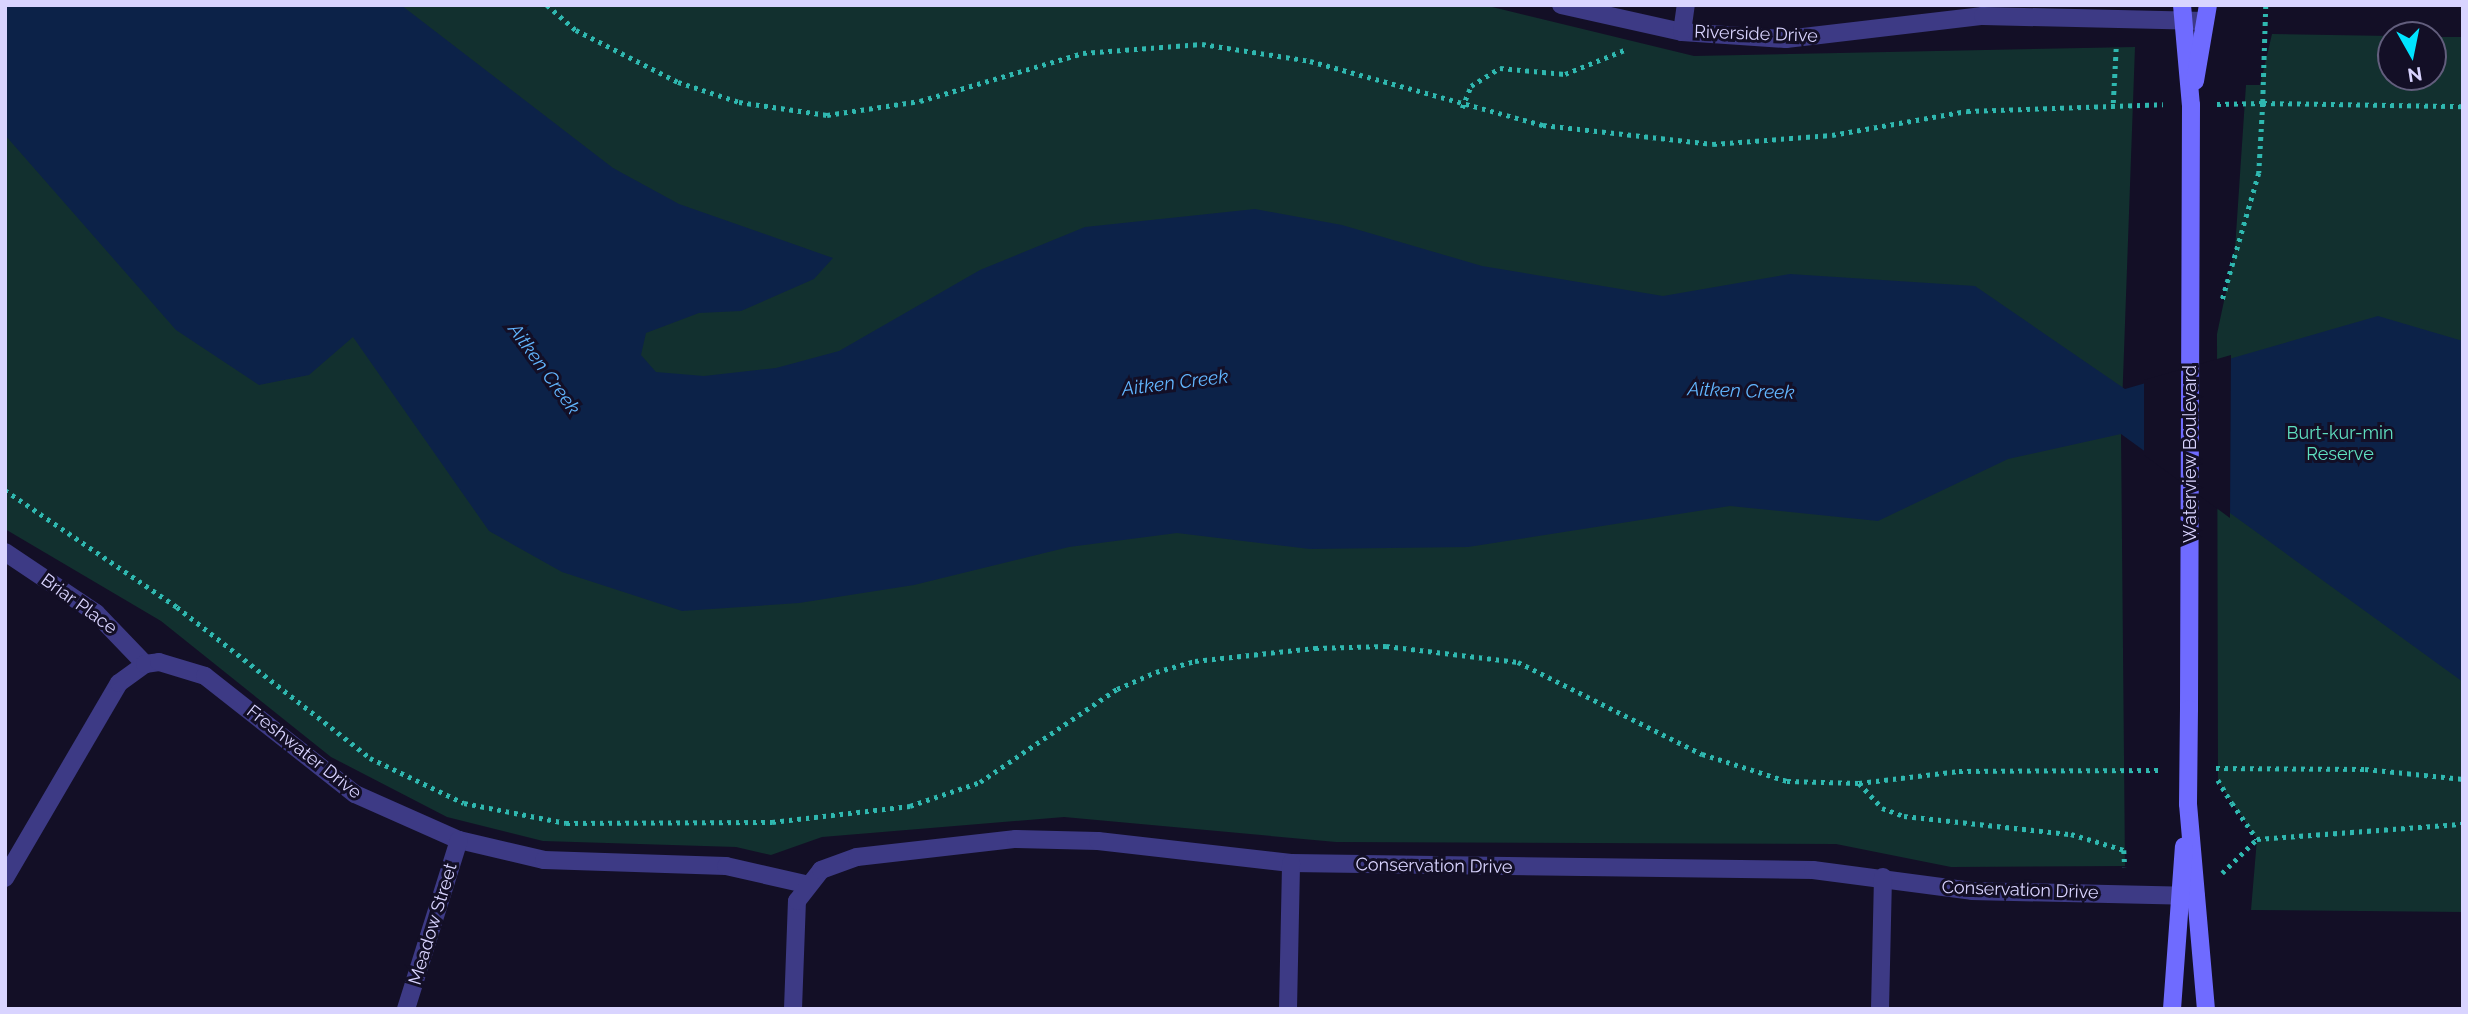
<!DOCTYPE html>
<style>
body{margin:0}
#map{position:relative;width:2468px;height:1014px;overflow:hidden;background:#130f26;font-family:Raleway,sans-serif}
div>[style]{position:absolute}
[style*='--x']{left:calc(var(--x)*1px);top:calc(var(--y)*1px);width:calc(var(--w)*1px);rotate:calc(var(--a)*1deg)}
.green>*{inset:0;background:#12302f}
.water>*{inset:0;background:#0c2248}
.pier>*{inset:0;background:#130f26}
.path>*{height:4.5px;margin-top:-2.25px;transform-origin:0;background:repeating-linear-gradient(90deg,#2fb8b0 0 3.5px,transparent 0 8.5px)}
.street>*{height:18px;margin:-9px;padding:0 9px;transform-origin:9px;border-radius:9px;background:#3d3a85}
.secondary>*{height:18px;margin:-9px;padding:0 9px;transform-origin:9px;border-radius:9px;background:#6f6bff}
.path-bridge>*{height:4.5px;margin-top:-2.25px;transform-origin:0;background:repeating-linear-gradient(90deg,#2fb8b0 0 3.5px,transparent 0 8.5px)}
.secondary-bridge>*{height:18px;margin:-9px;padding:0 9px;transform-origin:9px;border-radius:9px;background:#6f6bff}
span{translate:-50% -50%;white-space:nowrap;text-align:center;line-height:1.15;-webkit-text-stroke:6px #130f26;paint-order:stroke}
.street-label{font-size:18px;color:#d9d4ff}
.park-label{font-size:18px;color:#5fe0c0}
.water-label{font-size:19px;color:#62b6ff;font-style:italic}
.frame{position:absolute;inset:0;border:7px solid #d9d4ff;pointer-events:none}
.north{position:absolute;left:2377px;top:21px;width:70px;height:70px;box-sizing:border-box;background:#130f26;border:2px solid #625e7d;border-radius:50%;rotate:171deg;font-size:19px;font-weight:700;line-height:28px;text-align:center;color:#d9d4ff}
.north::after{content:'';display:block;margin:auto;width:24px;height:32px;background:#00e5ff;clip-path:polygon(50% 0,100% 100%,50% 72%,0 100%)}
</style>
<div id="map">
<div class="green">
<div style="clip-path:polygon(5px 5px,1484px 5px,1694px 56px,2135px 47px,2121px 434px,2125px 866px,1951px 867px,1836px 844px,1336px 842px,1064px 817px,822px 837px,771px 855px,736px 847px,543px 841px,447px 817px,331px 757px,161px 621px,5px 529px)"></div>
<div style="clip-path:polygon(2272px 34px,2391px 36px,2391px 77px,2433px 77px,2433px 37px,2463px 37px,2463px 912px,2251px 910px,2257px 839px,2218px 782px,2217px 334px,2235px 249px,2246px 85px,2260px 85px)"></div>
</div>
<div class="water">
<div style="clip-path:polygon(5px 5px,401px 5px,613px 168px,679px 204px,833px 258px,814px 279px,741px 311px,699px 313px,646px 333px,641px 355px,656px 372px,704px 376px,776px 368px,839px 351px,980px 270px,1085px 227px,1255px 209px,1342px 225px,1482px 266px,1663px 296px,1790px 274px,1975px 286px,2125px 389px,2378px 316px,2463px 341px,2463px 682px,2121px 434px,2008px 459px,1878px 521px,1730px 506px,1468px 547px,1310px 549px,1177px 533px,1069px 547px,914px 585px,799px 603px,682px 611px,562px 572px,489px 531px,353px 337px,309px 375px,259px 385px,176px 330px,5px 135px)"></div>
</div>
<div class="pier">
<div style="clip-path:polygon(2231px 355px,2230px 518px,2144px 455px,2144px 380px)"></div>
</div>
<div class="path">
<div style="--x:547;--y:5;--w:38;--a:41"></div>
<div style="--x:576;--y:30;--w:114;--a:27"></div>
<div style="--x:678;--y:82;--w:64;--a:18.2"></div>
<div style="--x:739;--y:102;--w:89;--a:8.4"></div>
<div style="--x:827;--y:115;--w:94;--a:-8.6"></div>
<div style="--x:920;--y:101;--w:170;--a:-16.4"></div>
<div style="--x:1083;--y:53;--w:119;--a:-4.3"></div>
<div style="--x:1202;--y:44;--w:109;--a:8.9"></div>
<div style="--x:1310;--y:61;--w:242;--a:15.4"></div>
<div style="--x:1543;--y:125;--w:171;--a:6.4"></div>
<div style="--x:1713;--y:144;--w:119;--a:-4.3"></div>
<div style="--x:1832;--y:135;--w:137;--a:-10.1"></div>
<div style="--x:1967;--y:111;--w:196;--a:-2"></div>
<div style="--x:2266;--y:5;--w:98;--a:91.8"></div>
<div style="--x:2263;--y:103;--w:200;--a:0.9"></div>
<div style="--x:2113;--y:103;--w:55;--a:-86.9"></div>
<div style="--x:2217;--y:104;--w:46;--a:-1.2"></div>
<div style="--x:2263;--y:103;--w:70;--a:93.3"></div>
<div style="--x:2259;--y:173;--w:133;--a:106.1"></div>
<div style="--x:1462;--y:108;--w:24;--a:-68"></div>
<div style="--x:1471;--y:86;--w:34;--a:-32"></div>
<div style="--x:1500;--y:68;--w:65;--a:5.3"></div>
<div style="--x:1565;--y:74;--w:67;--a:-22"></div>
<div style="--x:5;--y:490;--w:208;--a:34.2"></div>
<div style="--x:177;--y:607;--w:245;--a:38"></div>
<div style="--x:370;--y:758;--w:104;--a:25.6"></div>
<div style="--x:464;--y:803;--w:104;--a:11.1"></div>
<div style="--x:566;--y:823;--w:206;--a:-0.3"></div>
<div style="--x:772;--y:822;--w:139;--a:-6.6"></div>
<div style="--x:910;--y:806;--w:74;--a:-18.9"></div>
<div style="--x:980;--y:782;--w:166;--a:-34.2"></div>
<div style="--x:1117;--y:689;--w:43;--a:-23.6"></div>
<div style="--x:1156;--y:672;--w:41;--a:-15.8"></div>
<div style="--x:1195;--y:661;--w:121;--a:-6.2"></div>
<div style="--x:1315;--y:648;--w:71;--a:-1.6"></div>
<div style="--x:1386;--y:646;--w:133;--a:6.9"></div>
<div style="--x:1518;--y:662;--w:206;--a:26.6"></div>
<div style="--x:1702;--y:754;--w:89;--a:17.6"></div>
<div style="--x:1787;--y:781;--w:72;--a:1.6"></div>
<div style="--x:1859;--y:783;--w:101;--a:-6.8"></div>
<div style="--x:1959;--y:771;--w:203;--a:-0.3"></div>
<div style="--x:2216;--y:768;--w:149;--a:0.4"></div>
<div style="--x:2365;--y:769;--w:99;--a:5.8"></div>
<div style="--x:1859;--y:783;--w:34;--a:47"></div>
<div style="--x:1882;--y:808;--w:23;--a:20"></div>
<div style="--x:1904;--y:816;--w:168;--a:6.2"></div>
<div style="--x:2071;--y:834;--w:55;--a:16.8"></div>
<div style="--x:2124;--y:850;--w:17;--a:87"></div>
<div style="--x:2232;--y:803;--w:44;--a:55.2"></div>
<div style="--x:2222;--y:873;--w:49;--a:-44.2"></div>
<div style="--x:2257;--y:839;--w:207;--a:-4.2"></div>
</div>
<div class="street">
<div style="--x:1561;--y:5;--w:124;--a:12.6"></div>
<div style="--x:1682;--y:32;--w:104;--a:3.9"></div>
<div style="--x:1786;--y:39;--w:198;--a:-6.7"></div>
<div style="--x:1983;--y:16;--w:222;--a:1.3"></div>
<div style="--x:1682;--y:32;--w:27;--a:-82"></div>
<div style="--x:5;--y:552;--w:110;--a:33.8"></div>
<div style="--x:96;--y:613;--w:71;--a:46.1"></div>
<div style="--x:5;--y:878;--w:226;--a:-59.7"></div>
<div style="--x:119;--y:683;--w:32;--a:-36"></div>
<div style="--x:145;--y:664;--w:14;--a:-8"></div>
<div style="--x:159;--y:662;--w:48;--a:16.9"></div>
<div style="--x:205;--y:676;--w:191;--a:38.2"></div>
<div style="--x:355;--y:794;--w:114;--a:23.9"></div>
<div style="--x:459;--y:840;--w:87;--a:13.2"></div>
<div style="--x:544;--y:860;--w:182;--a:1.9"></div>
<div style="--x:726;--y:866;--w:81;--a:12.8"></div>
<div style="--x:406;--y:1009;--w:177;--a:-72.6"></div>
<div style="--x:793;--y:1009;--w:108;--a:-87.9"></div>
<div style="--x:797;--y:901;--w:39;--a:-52"></div>
<div style="--x:821;--y:870;--w:38;--a:-20"></div>
<div style="--x:857;--y:857;--w:160;--a:-6.5"></div>
<div style="--x:1016;--y:839;--w:82;--a:1.4"></div>
<div style="--x:1098;--y:841;--w:194;--a:6.5"></div>
<div style="--x:1291;--y:863;--w:522;--a:0.77"></div>
<div style="--x:1813;--y:870;--w:160;--a:7.5"></div>
<div style="--x:1972;--y:891;--w:224;--a:1.3"></div>
<div style="--x:1288;--y:1009;--w:146;--a:-88.8"></div>
<div style="--x:1880;--y:1009;--w:132;--a:-88.7"></div>
</div>
<div class="secondary">
<div style="--x:2182;--y:5;--w:100;--a:84.9"></div>
<div style="--x:2191;--y:105;--w:604;--a:90.19"></div>
<div style="--x:2195;--y:81;--w:77;--a:-80.3"></div>
<div style="--x:2188;--y:804;--w:206;--a:85"></div>
<div style="--x:2172;--y:1009;--w:163;--a:-85.8"></div>
</div>
<div class="path-bridge">
<div style="--x:2218;--y:780;--w:27;--a:59"></div>
</div>
<div class="secondary-bridge">
<div style="--x:2188;--y:804;--w:95;--a:-89.4"></div>
</div>
<div class="street-label">
<span style="left:1756px;top:34px;rotate:2deg">Riverside Drive</span>
<span style="left:2190px;top:454px;rotate:-90deg">Waterview Boulevard</span>
<span style="left:79px;top:604px;rotate:36deg">Briar Place</span>
<span style="left:304px;top:752px;rotate:38deg">Freshwater Drive</span>
<span style="left:1434px;top:866px;rotate:1deg">Conservation Drive</span>
<span style="left:2020px;top:890px;rotate:2deg">Conservation Drive</span>
<span style="left:433px;top:924px;rotate:-73deg">Meadow Street</span>
</div>
<div class="park-label">
<span style="left:2340px;top:444px">Burt-kur-min<br>Reserve</span>
</div>
<div class="water-label">
<span style="left:544px;top:369px;rotate:54deg">Aitken Creek</span>
<span style="left:1175px;top:383px;rotate:-7deg">Aitken Creek</span>
<span style="left:1741px;top:391px;rotate:2deg">Aitken Creek</span>
</div>
<div class="frame"></div>
<div class="north">N</div>
</div>
